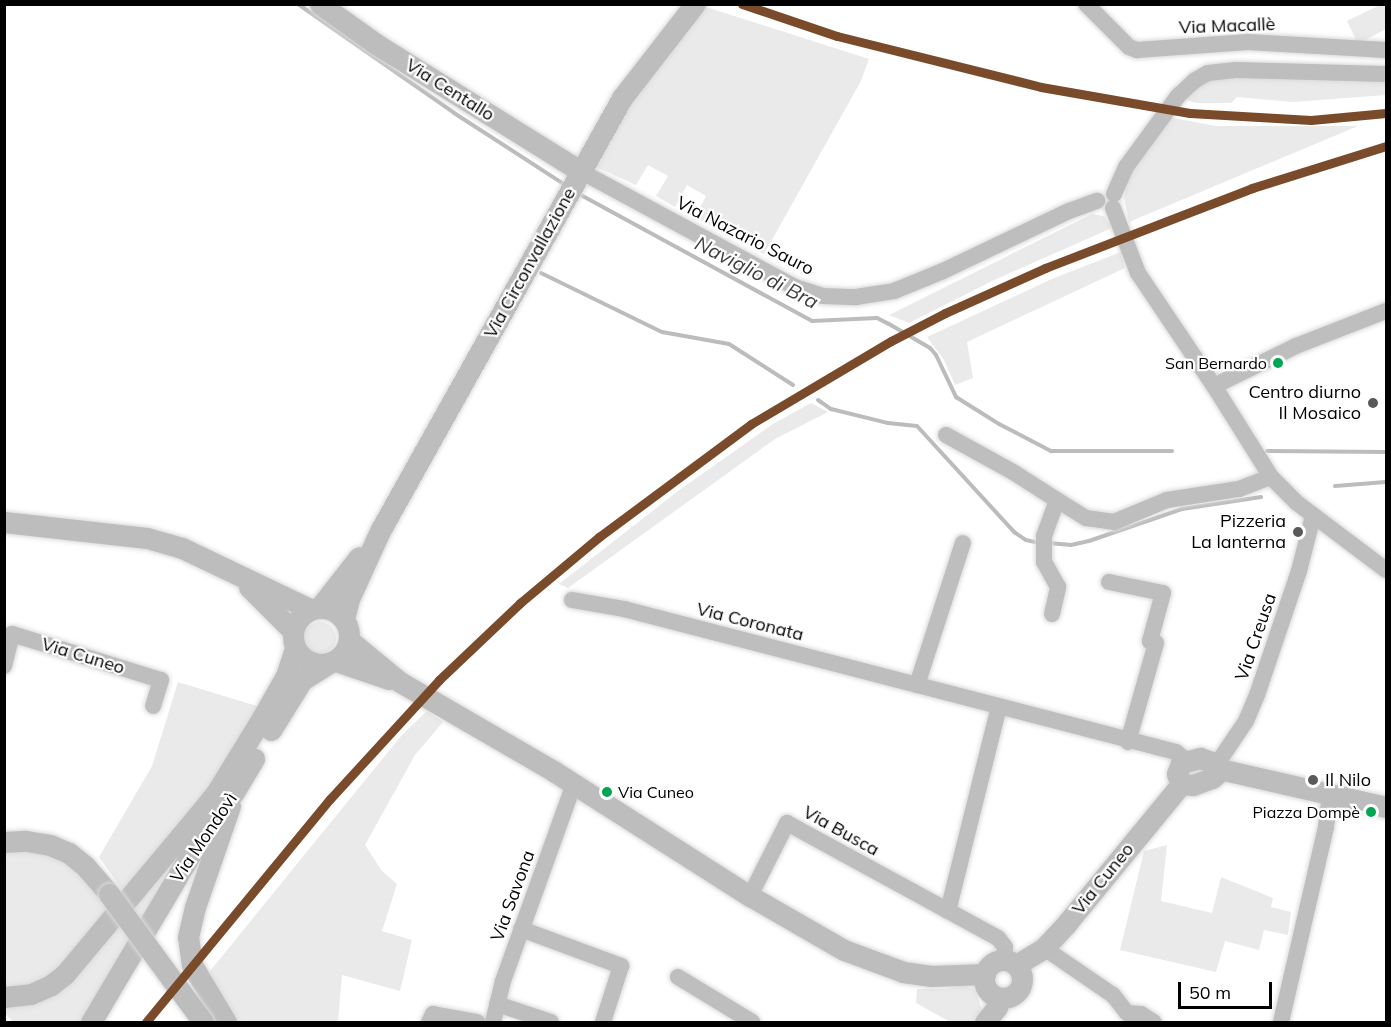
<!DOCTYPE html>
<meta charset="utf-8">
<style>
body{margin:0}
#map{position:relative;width:1391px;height:1027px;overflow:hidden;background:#fff;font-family:Mulish,sans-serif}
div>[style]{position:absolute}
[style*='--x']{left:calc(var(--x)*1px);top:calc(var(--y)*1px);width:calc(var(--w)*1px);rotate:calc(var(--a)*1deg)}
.green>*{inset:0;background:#eaeaea}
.round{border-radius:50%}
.stream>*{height:4px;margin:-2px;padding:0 2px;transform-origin:2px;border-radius:2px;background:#bcbcbc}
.roads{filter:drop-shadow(0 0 2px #dbdbdb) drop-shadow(0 0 2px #dbdbdb)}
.minor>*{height:16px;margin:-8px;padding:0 8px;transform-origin:8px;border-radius:8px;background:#bebebe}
.major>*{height:21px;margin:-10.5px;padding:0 10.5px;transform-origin:10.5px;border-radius:10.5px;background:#bdbdbd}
.major>.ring{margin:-10.5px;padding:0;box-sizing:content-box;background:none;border:21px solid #bdbdbd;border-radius:50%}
.bridges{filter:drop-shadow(0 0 2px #dbdbdb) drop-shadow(0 0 2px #dbdbdb)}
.major-bridge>*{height:21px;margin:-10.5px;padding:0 10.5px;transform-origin:10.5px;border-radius:10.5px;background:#bdbdbd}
.rail-1>*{height:9px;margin:-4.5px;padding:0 4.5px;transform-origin:4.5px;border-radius:4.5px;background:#7a4b2a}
.dots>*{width:16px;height:16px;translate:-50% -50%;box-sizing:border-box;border:3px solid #fff;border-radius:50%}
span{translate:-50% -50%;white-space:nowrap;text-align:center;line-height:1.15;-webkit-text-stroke:4.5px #fff;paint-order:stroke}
.bus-label{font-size:16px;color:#000}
.right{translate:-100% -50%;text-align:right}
.left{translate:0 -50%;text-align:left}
.street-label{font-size:18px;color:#000}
.poi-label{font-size:18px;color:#000}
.water-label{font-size:20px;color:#404040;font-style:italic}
.frame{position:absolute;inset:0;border:6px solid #000;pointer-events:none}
.scale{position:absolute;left:1178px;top:982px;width:94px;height:27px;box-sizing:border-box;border:3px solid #000;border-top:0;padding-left:8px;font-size:18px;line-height:21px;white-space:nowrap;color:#000;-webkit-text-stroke:4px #fff;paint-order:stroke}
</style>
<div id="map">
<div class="green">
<div style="clip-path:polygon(1380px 5px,1386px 5px,1386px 29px,1358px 44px,1347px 21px)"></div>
<div style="clip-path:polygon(706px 7px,869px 59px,861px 81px,764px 254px,695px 217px,706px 196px,687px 185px,675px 207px,656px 196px,668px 176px,648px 165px,636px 185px,594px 166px,633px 94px)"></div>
<div style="clip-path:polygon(1282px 77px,1386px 79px,1386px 95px,1293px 102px,1237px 97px,1231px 103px,1196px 103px,1181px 98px,1202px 79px)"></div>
<div style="clip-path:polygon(1168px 117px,1216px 126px,1358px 126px,1129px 222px,1124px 197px,1129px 174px)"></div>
<div style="clip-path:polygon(1092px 214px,1104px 216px,1112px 228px,994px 280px,909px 323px,889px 315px)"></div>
<div style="clip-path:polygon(1121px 252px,1125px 268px,967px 342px,973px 378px,955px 385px,944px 360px,927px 337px,1054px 278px)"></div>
<div style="clip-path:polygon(811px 403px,828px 412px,775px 439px,568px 588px,559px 584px,678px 491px,773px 424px)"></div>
<div class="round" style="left:304px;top:622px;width:32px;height:32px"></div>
<div style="clip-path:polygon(178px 682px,260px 707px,229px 762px,124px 892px,99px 857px,152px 766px)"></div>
<div style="clip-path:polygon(427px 711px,443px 722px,415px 755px,365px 845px,382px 871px,397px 884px,382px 931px,412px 940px,400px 991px,342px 975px,338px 1022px,235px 1022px,219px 998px,210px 971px,401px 736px)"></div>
<div style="clip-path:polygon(1167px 845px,1161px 901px,1212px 913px,1221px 877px,1273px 898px,1271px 907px,1291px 912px,1288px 935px,1264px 930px,1259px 950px,1225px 941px,1216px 972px,1120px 950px,1144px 851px)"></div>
<div style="clip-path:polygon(185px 846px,81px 1022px,13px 1022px,5px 1013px,5px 1005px,25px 1005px,50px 997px,67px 984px)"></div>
<div style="clip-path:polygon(28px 850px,52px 856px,75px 869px,93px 887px,108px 911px,50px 978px,5px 992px,4px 852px)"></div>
<div style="clip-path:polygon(961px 985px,975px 989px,982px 1010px,972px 1022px,950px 1022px,916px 1003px,917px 989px,947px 989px)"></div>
</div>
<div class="stream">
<div style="--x:298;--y:4;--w:190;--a:34.9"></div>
<div style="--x:454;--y:113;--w:129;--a:32.9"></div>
<div style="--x:579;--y:194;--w:265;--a:28.6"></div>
<div style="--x:812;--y:321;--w:65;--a:-2.6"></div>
<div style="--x:877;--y:318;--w:13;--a:27"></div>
<div style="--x:889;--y:324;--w:48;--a:30.3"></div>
<div style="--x:930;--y:348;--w:9;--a:49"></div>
<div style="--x:936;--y:355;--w:47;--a:64.5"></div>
<div style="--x:956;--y:397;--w:51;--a:32.1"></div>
<div style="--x:999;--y:424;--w:59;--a:27.4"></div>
<div style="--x:1051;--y:451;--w:121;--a:0"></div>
<div style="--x:541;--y:273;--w:135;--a:26"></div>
<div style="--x:662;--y:332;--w:68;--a:10.2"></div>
<div style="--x:729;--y:344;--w:76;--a:32.6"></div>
<div style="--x:818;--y:400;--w:16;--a:35"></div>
<div style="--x:831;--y:409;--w:59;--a:13.8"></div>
<div style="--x:888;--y:423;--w:29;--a:6"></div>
<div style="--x:917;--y:426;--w:144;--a:47.5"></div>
<div style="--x:1014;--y:532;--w:14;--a:34"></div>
<div style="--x:1026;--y:540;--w:13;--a:13"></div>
<div style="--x:1267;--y:451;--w:119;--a:0.5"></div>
<div style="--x:1335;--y:486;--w:51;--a:-4.5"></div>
<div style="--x:1049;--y:543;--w:22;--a:5"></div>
<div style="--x:1071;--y:545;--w:18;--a:-13"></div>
<div style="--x:1089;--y:541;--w:98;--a:-19"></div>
<div style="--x:1182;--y:509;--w:80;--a:-8.6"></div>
</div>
<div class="roads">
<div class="minor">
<div style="--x:1086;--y:4;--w:61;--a:45"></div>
<div style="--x:1129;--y:47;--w:9;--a:21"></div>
<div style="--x:1137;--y:50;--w:111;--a:-4.1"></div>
<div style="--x:1248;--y:42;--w:138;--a:3.3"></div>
<div style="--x:582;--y:172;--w:242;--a:28.4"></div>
<div style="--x:795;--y:287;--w:29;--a:18"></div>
<div style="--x:823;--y:296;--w:33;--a:2"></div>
<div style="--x:856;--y:297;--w:38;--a:-9"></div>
<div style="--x:894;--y:291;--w:53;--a:-22.2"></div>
<div style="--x:943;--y:271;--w:140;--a:-25.5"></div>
<div style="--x:1069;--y:211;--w:30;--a:-20"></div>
<div style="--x:1114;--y:194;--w:30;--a:-66"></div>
<div style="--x:1126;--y:167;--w:88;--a:-53.8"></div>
<div style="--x:1178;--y:96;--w:22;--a:-43"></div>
<div style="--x:1194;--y:81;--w:16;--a:-30"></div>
<div style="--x:1208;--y:73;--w:28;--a:-6"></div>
<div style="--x:1236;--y:70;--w:150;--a:1.5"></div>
<div style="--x:1113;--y:208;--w:70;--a:69"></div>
<div style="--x:1138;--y:273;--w:136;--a:56.1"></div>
<div style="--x:1214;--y:386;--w:107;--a:57.9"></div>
<div style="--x:1271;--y:477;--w:37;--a:45"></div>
<div style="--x:1297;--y:503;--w:111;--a:37"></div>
<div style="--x:1214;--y:386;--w:91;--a:-26"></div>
<div style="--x:1296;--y:346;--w:97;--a:-21.3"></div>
<div style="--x:946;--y:435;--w:77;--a:28.9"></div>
<div style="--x:1013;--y:472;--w:52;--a:32.5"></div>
<div style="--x:1109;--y:582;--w:55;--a:11.5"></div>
<div style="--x:1163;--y:593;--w:50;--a:105.2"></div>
<div style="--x:1150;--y:641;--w:6;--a:18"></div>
<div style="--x:1156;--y:643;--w:103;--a:105.8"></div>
<div style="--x:572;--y:600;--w:53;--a:9.8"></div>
<div style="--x:624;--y:609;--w:570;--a:14.52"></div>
<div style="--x:1176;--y:752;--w:13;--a:39"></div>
<div style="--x:1052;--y:614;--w:28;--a:-77"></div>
<div style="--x:1058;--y:587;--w:29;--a:-119"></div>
<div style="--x:1044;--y:562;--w:26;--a:-90"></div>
<div style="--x:1044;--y:536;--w:38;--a:-70"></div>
<div style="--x:1057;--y:500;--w:34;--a:32"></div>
<div style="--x:1086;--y:518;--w:28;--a:8"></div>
<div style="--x:1114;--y:522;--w:57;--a:-22.5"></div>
<div style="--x:1167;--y:500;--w:73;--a:-8.7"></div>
<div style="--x:1239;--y:489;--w:34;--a:-21"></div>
<div style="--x:4;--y:666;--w:33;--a:-76"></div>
<div style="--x:12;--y:634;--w:156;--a:17.2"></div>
<div style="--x:161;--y:680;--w:27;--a:107"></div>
<div style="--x:917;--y:685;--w:149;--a:-72.1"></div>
<div style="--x:1217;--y:764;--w:52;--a:-56"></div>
<div style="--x:1246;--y:721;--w:28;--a:-67"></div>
<div style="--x:1257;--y:695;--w:131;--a:-71.3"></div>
<div style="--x:1299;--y:571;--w:57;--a:-75.7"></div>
<div style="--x:750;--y:896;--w:82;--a:-63.1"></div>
<div style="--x:787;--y:823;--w:240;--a:28.6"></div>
<div style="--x:998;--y:938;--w:11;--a:52"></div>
<div style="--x:1005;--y:947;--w:13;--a:94"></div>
<div style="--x:948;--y:911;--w:210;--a:-76"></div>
<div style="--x:521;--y:929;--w:107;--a:20.3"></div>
<div style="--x:621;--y:966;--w:59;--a:107.8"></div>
<div style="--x:1044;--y:948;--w:83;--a:34.3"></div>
<div style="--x:1113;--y:995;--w:23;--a:52"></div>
<div style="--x:678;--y:977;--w:87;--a:31.3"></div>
<div style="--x:497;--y:1004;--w:57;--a:18.4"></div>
<div style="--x:1127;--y:1013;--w:14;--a:4"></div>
<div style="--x:1141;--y:1014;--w:15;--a:32"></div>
<div style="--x:429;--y:1022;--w:9;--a:-63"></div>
<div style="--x:433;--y:1014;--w:45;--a:10.3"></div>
<div style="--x:493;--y:1022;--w:42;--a:-76.3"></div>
<div style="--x:503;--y:981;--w:209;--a:-70.2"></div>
<div style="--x:1281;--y:1022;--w:200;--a:-77"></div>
<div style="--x:1326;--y:827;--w:34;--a:-83"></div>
</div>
<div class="major">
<div style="--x:320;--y:4;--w:69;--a:35.5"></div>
<div style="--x:376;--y:44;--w:243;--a:31.9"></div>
<div style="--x:4;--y:522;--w:144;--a:6.4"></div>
<div style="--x:147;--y:538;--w:36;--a:16"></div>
<div style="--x:182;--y:548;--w:142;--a:25.5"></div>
<div style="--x:249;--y:587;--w:62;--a:45"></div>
<div style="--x:320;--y:607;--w:63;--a:-52"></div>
<div class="ring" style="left:293px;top:608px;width:35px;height:35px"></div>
<div style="--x:344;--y:619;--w:21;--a:-76"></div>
<div style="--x:349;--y:599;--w:75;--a:-65.5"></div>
<div style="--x:380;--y:531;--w:496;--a:-60.8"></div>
<div style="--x:622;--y:98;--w:119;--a:-52.2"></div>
<div style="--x:349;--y:640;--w:66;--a:39.5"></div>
<div style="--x:400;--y:682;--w:179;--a:30.1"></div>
<div style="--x:555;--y:772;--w:231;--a:32.5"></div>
<div style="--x:750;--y:896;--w:108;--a:29.9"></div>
<div style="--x:844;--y:950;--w:63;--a:20.4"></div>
<div style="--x:903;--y:972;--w:27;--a:8"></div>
<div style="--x:930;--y:976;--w:55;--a:-2.1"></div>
<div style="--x:336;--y:661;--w:56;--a:18.8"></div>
<div style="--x:271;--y:730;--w:59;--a:-58.2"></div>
<div style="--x:302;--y:680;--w:31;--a:-32"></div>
<div style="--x:1200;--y:758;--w:18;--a:19"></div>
<div style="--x:1217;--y:764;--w:9;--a:84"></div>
<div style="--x:1218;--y:773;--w:8;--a:140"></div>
<div style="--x:1212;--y:778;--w:20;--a:160"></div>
<div style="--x:1193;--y:785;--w:12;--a:-175"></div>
<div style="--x:1181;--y:784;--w:11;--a:-112"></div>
<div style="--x:1177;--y:774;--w:12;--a:-70"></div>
<div style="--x:1181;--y:763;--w:20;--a:-15"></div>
<div style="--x:1220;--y:769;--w:170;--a:12.9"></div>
<div style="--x:4;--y:842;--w:22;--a:-3"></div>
<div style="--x:26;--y:841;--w:24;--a:9"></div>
<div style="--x:50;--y:845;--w:21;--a:23"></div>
<div style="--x:69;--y:853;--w:21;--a:39"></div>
<div style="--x:85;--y:866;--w:37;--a:49"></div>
<div class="ring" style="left:984px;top:960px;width:17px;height:17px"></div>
<div style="--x:1016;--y:965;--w:33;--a:-31"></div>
<div style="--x:1044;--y:948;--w:34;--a:-47"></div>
<div style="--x:1067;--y:923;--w:180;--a:-50.6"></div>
<div style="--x:4;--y:997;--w:27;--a:-6"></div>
<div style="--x:31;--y:994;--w:22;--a:-24"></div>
<div style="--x:51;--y:985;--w:18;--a:-38"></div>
<div style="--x:65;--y:974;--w:207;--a:-50.1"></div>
<div style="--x:198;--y:815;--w:28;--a:-51"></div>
<div style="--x:216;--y:793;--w:88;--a:-58.5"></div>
<div style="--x:262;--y:718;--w:48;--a:-60.3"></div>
<div style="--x:286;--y:676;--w:29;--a:-72"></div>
<div style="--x:91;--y:1022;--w:221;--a:-59.3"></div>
<div style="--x:204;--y:832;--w:50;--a:-53.1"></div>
<div style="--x:234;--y:792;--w:39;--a:-59"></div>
<div style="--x:226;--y:1022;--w:66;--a:-120.8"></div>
<div style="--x:192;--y:965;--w:28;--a:-98"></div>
<div style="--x:188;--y:937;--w:31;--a:-77"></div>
<div style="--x:195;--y:907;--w:107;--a:-70.9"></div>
<div style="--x:985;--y:1022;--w:19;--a:-51"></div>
<div style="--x:997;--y:1007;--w:9;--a:-72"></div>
</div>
</div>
<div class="bridges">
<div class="major-bridge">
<div style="--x:109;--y:894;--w:159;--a:53.7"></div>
</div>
</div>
<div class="rail-1">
<div style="--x:742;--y:4;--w:100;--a:18.6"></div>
<div style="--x:837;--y:36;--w:210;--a:14"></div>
<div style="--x:1041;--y:87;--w:151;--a:9.9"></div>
<div style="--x:1190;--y:113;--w:121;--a:3.3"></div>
<div style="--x:1311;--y:120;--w:75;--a:-5.3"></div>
<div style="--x:146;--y:1022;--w:289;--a:-50.5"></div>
<div style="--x:330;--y:799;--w:161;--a:-47.5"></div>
<div style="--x:439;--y:680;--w:112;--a:-43.5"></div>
<div style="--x:520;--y:603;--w:103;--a:-39.9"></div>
<div style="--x:599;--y:537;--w:189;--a:-36.6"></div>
<div style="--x:751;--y:424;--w:163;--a:-30.7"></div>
<div style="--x:891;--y:341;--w:61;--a:-27.4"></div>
<div style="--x:945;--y:313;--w:110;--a:-24.2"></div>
<div style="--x:1045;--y:268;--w:222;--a:-21.1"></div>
<div style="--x:1252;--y:188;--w:140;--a:-17.4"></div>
</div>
<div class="dots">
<div style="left:1278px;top:363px;background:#00a651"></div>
<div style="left:1373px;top:403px;background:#595959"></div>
<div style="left:1298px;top:532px;background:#595959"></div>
<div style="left:1313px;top:780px;background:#595959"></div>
<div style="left:607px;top:792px;background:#00a651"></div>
<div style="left:1371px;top:812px;background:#00a651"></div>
</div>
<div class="bus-label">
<span class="right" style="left:1267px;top:363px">San Bernardo</span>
<span class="left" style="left:618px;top:792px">Via Cuneo</span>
<span class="right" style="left:1360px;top:812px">Piazza Dompè</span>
</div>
<div class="street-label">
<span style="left:1227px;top:26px;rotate:-2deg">Via Macallè</span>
<span style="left:450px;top:90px;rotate:32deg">Via Centallo</span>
<span style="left:745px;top:236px;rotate:27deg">Via Nazario Sauro</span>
<span style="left:530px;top:263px;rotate:-61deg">Via Circonvallazione</span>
<span style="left:750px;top:622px;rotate:14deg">Via Coronata</span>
<span style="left:1256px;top:637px;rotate:-71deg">Via Creusa</span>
<span style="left:83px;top:656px;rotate:17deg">Via Cuneo</span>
<span style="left:841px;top:831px;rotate:29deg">Via Busca</span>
<span style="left:204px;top:838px;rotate:-56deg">Via Mondovì</span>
<span style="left:1103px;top:879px;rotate:-51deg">Via Cuneo</span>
<span style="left:513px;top:896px;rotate:-70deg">Via Savona</span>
</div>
<div class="poi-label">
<span class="right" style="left:1361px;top:403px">Centro diurno<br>Il Mosaico</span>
<span class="right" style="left:1286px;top:532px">Pizzeria<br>La lanterna</span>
<span class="left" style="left:1325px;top:780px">Il Nilo</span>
</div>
<div class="water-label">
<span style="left:757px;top:272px;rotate:27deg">Naviglio di Bra</span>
</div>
<div class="frame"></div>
<div class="scale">50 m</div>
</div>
